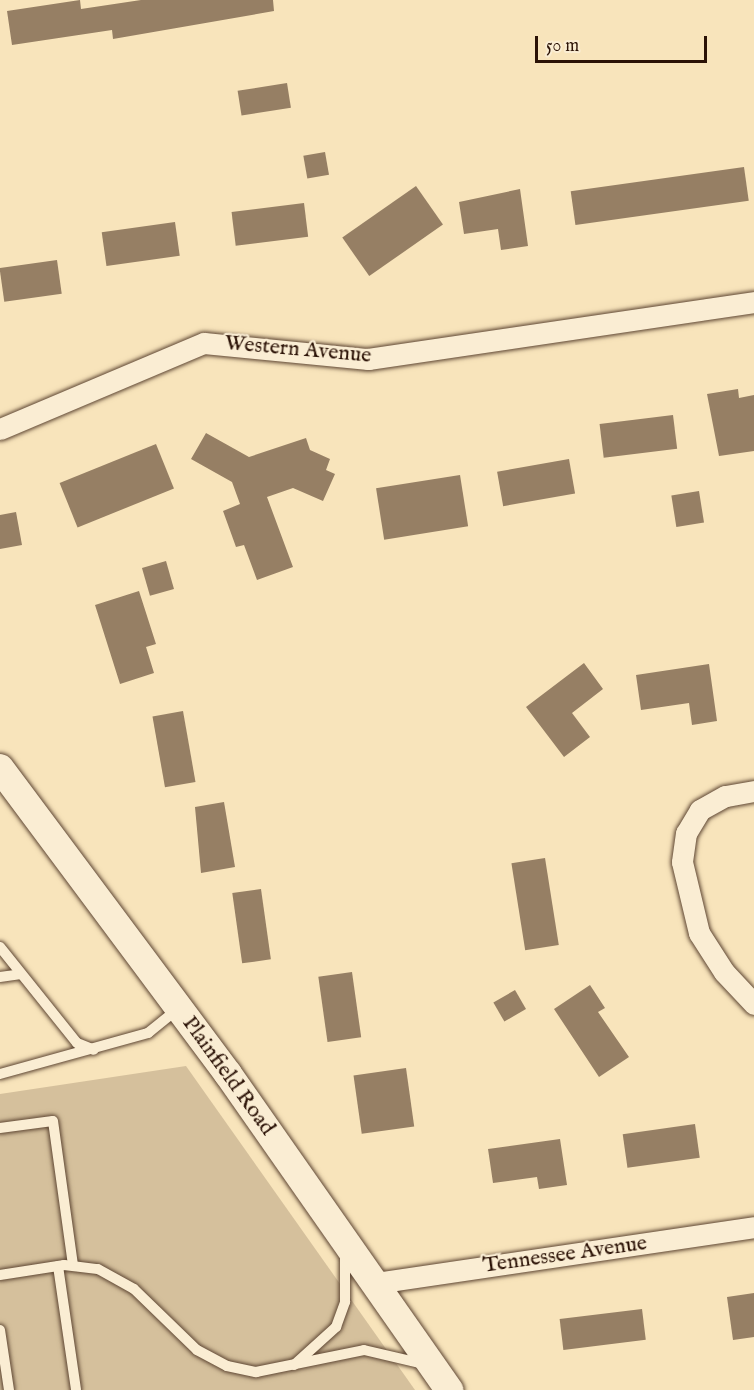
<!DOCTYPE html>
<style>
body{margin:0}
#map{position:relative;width:754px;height:1390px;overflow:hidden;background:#f8e4bb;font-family:"IM FELL English",serif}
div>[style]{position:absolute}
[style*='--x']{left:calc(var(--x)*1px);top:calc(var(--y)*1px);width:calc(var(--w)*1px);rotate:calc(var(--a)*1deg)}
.green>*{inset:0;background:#d5c09c}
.building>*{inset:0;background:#967f64;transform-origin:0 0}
.roads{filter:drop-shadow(0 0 2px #5e4633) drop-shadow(0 0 2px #5e4633)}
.service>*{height:10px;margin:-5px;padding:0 5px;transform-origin:5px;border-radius:5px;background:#faedd3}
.minor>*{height:21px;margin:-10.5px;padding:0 10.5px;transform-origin:10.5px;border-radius:10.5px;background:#faedd3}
.secondary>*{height:28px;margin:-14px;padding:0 14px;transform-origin:14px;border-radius:14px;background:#faedd3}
span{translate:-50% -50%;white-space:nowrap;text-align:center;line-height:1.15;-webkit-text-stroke:4.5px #faedd3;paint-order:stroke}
.street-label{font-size:22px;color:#2b1206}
.scale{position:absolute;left:535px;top:36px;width:172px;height:27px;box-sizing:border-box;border:3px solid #2b1206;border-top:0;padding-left:8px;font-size:18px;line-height:21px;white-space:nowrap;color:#2b1206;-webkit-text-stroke:4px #faedd3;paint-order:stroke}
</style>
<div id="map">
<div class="green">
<div style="clip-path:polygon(186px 1066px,415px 1390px,0 1390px,0 1094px)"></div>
</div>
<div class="building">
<div style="clip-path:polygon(80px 0,81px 9px,141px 0,273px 0,274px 11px,113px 39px,112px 30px,12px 45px,7px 11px)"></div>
<div style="left:287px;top:83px;width:25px;height:50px;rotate:81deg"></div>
<div style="left:325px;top:152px;width:23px;height:22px;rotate:80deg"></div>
<div style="left:744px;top:167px;width:34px;height:175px;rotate:82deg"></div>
<div style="left:416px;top:186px;width:47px;height:90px;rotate:55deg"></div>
<div style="clip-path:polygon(520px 189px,528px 246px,501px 250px,498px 229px,464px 234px,459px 202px)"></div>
<div style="left:304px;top:203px;width:34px;height:73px;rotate:83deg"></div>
<div style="left:175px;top:222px;width:34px;height:74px;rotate:82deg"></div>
<div style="left:57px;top:260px;width:34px;height:58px;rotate:82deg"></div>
<div style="clip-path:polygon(738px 389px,739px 398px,754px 395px,754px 451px,719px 456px,707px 394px)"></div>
<div style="left:673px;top:415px;width:34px;height:74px;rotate:83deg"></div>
<div style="clip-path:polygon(206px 433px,249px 457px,306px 438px,310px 450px,330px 459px,326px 470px,335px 474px,323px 501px,293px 488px,267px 497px,293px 567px,257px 580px,244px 545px,236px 547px,223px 511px,240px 504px,232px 482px,191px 459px)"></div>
<div style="left:156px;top:444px;width:48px;height:104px;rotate:68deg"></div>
<div style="left:569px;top:459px;width:35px;height:73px;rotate:80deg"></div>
<div style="left:460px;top:475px;width:52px;height:85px;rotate:81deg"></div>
<div style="left:699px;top:491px;width:32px;height:28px;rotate:81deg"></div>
<div style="clip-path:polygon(16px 512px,22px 545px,0 549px,0 515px)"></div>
<div style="left:166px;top:561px;width:29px;height:25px;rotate:74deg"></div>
<div style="clip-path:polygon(139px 591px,156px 644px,146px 647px,154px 673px,120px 684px,95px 605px)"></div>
<div style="clip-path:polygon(584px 663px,603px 689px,572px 713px,590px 737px,564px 757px,526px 707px)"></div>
<div style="clip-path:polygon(709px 664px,717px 721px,692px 725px,689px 703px,641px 710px,636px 675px)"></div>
<div style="left:183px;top:711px;width:72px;height:31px;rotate:80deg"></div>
<div style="clip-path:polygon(224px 802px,235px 867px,201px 873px,195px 807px)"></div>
<div style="left:545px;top:858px;width:88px;height:34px;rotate:81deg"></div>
<div style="left:261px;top:889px;width:71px;height:29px;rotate:82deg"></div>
<div style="left:352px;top:972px;width:66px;height:34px;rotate:82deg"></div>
<div style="clip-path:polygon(590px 985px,605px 1008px,598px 1012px,629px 1057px,599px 1077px,554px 1009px)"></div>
<div style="left:515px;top:990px;width:22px;height:25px;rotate:60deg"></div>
<div style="left:406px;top:1068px;width:59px;height:53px;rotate:82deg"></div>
<div style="left:695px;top:1124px;width:34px;height:73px;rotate:82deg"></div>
<div style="clip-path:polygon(560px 1139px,567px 1185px,539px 1189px,537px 1177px,493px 1183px,488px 1149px)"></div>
<div style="clip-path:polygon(754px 1293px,754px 1337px,733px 1340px,727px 1297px)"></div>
<div style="left:642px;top:1309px;width:31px;height:83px;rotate:83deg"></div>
</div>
<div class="roads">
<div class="service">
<div style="--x:0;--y:947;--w:123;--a:51.3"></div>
<div style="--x:77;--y:1043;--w:18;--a:22"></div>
<div style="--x:0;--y:977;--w:21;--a:-8"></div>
<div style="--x:0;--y:1074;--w:154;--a:-15.5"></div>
<div style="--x:148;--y:1033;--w:38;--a:-39"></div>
<div style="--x:0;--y:1128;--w:53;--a:-7.5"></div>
<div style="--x:53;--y:1121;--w:146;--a:82.1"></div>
<div style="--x:58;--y:1266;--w:125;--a:81.7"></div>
<div style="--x:0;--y:1275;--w:65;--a:-8.9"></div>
<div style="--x:64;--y:1265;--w:34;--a:7"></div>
<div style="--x:98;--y:1269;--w:41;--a:29.1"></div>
<div style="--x:134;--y:1289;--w:88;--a:44.1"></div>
<div style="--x:197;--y:1350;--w:34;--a:28"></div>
<div style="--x:227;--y:1366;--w:30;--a:12"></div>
<div style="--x:256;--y:1372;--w:110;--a:-11.5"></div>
<div style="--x:364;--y:1350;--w:62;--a:13.1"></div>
<div style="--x:0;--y:1330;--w:61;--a:81.5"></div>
<div style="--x:294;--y:1365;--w:57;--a:-42.1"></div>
<div style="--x:336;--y:1327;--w:27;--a:-70"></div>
<div style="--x:345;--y:1302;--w:51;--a:-90"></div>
</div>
<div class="minor">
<div style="--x:0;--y:429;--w:221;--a:-22.9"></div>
<div style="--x:204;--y:343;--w:165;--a:5.6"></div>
<div style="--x:368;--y:359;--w:390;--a:-8.4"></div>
<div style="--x:754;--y:791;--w:29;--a:170"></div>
<div style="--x:725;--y:796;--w:29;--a:151"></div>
<div style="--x:700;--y:810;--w:27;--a:121"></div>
<div style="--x:686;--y:833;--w:29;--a:98"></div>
<div style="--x:682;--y:862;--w:73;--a:76.5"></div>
<div style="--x:699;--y:933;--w:46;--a:57.3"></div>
<div style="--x:724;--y:972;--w:44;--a:46.8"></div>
<div style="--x:375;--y:1283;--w:383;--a:-8.4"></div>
</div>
<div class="secondary">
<div style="--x:0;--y:768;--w:382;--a:53.3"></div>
<div style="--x:228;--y:1074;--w:386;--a:55"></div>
</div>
</div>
<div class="street-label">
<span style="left:298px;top:350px;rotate:5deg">Western Avenue</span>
<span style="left:228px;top:1076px;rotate:54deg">Plainfield Road</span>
<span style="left:565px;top:1255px;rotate:-8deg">Tennessee Avenue</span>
</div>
<div class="scale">50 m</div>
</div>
